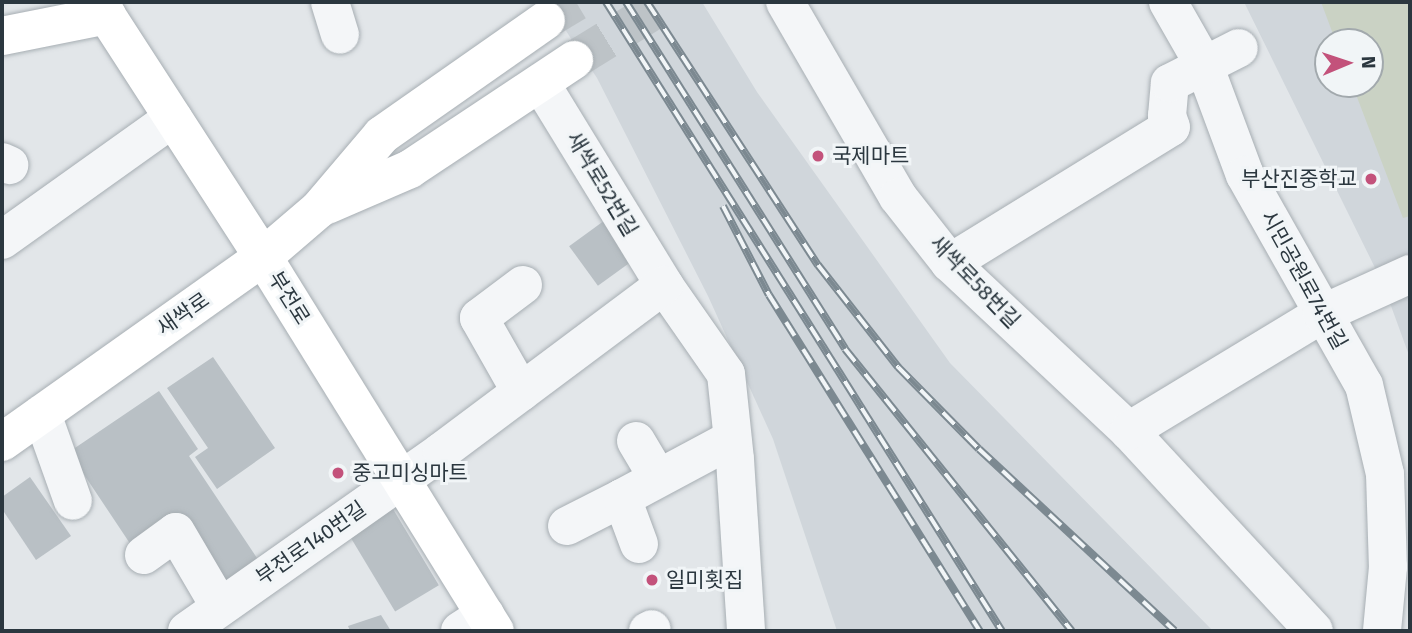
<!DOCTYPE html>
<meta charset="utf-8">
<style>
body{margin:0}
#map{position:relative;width:1412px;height:633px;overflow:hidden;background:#e2e6e9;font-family:"Fira Sans","Noto Sans KR",sans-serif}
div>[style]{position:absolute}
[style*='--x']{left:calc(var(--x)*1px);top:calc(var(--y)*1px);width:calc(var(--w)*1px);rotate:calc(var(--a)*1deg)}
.built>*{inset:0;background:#d0d6db}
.green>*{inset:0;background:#cad2c4}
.building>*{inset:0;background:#b9c0c5;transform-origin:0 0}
.major-tunnel>*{height:38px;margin-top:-19px;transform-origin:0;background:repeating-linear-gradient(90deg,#bdc3c7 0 38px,transparent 0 57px)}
.roads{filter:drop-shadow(0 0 2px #a7aeb3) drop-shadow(0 0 2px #a7aeb3)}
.minor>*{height:38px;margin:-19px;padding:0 19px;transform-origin:19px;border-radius:19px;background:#f4f6f8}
.major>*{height:38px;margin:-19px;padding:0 19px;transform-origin:19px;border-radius:19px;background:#fff}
.rail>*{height:8px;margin-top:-4px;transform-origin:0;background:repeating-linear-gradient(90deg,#f1f5f7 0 16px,#7c8991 0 32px);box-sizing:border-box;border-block:2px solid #7c8991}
.dots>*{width:19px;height:19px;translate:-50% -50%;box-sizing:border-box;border:4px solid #f1f5f7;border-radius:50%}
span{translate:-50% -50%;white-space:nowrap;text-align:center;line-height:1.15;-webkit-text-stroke:6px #f1f5f7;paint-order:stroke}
.poi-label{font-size:21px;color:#2b373f}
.left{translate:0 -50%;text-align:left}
.right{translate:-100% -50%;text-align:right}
.street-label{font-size:21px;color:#2b373f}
.frame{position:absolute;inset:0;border:4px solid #2b373f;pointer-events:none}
.north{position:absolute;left:1314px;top:28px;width:70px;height:70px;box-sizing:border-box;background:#f1f5f7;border:2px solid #a2a9ad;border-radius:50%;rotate:88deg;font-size:19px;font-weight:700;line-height:28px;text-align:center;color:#2b373f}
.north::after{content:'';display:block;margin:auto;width:24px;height:32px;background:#c3527b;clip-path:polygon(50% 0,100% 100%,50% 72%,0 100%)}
</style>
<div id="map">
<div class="built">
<div style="clip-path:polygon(547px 2px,702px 2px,757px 92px,950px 363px,1213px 631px,837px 631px,773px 439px,708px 296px,597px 78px)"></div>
<div style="clip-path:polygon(evenodd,1244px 2px,1410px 2px,1410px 358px,1383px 284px,1244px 2px,1328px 42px,1370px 42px,1370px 84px,1328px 84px,1328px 42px)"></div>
</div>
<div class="green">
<div style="clip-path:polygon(1321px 2px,1410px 2px,1410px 216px,1403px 218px,1352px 84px,1370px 84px,1370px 42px,1336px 42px)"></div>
</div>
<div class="building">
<div style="left:612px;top:215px;width:49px;height:53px;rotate:54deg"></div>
<div style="clip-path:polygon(213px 357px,275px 448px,217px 489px,195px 457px,208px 448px,167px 388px)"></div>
<div style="clip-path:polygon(159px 391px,198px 449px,189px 456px,259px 561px,221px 587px,177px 522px,135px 551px,69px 452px)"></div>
<div style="clip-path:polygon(30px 477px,71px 536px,36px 560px,2px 509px,2px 497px)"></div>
<div style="left:393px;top:509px;width:89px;height:51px;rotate:59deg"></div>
<div style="clip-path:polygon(381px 615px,391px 631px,350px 631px,348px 626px)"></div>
</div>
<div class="major-tunnel">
<div style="--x:546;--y:20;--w:35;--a:-31"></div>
<div style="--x:574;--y:60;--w:110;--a:-31.7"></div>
</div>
<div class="roads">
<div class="minor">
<div style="--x:330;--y:2;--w:34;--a:73"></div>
<div style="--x:785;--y:2;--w:225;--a:59.9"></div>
<div style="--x:898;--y:197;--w:84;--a:51.8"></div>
<div style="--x:950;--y:263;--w:245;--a:43.2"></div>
<div style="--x:1129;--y:431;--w:272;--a:47.2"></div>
<div style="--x:1168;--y:2;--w:73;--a:60.3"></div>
<div style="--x:1204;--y:65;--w:117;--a:69.6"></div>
<div style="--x:1245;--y:175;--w:241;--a:60.5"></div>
<div style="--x:1364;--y:385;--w:91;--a:76.7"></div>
<div style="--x:1385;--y:474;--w:93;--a:88.2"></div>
<div style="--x:1388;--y:567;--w:64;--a:95.4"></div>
<div style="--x:541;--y:84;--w:236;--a:58.5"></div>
<div style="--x:664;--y:285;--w:108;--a:55.1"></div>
<div style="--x:726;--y:374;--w:86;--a:84"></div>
<div style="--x:735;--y:460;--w:171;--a:86.3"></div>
<div style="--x:2;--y:162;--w:8;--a:23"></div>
<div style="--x:2;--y:240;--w:210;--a:-35.5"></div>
<div style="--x:950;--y:263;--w:259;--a:-31.6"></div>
<div style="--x:1171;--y:127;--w:12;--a:-110"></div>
<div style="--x:1167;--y:116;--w:33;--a:-85"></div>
<div style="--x:1170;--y:83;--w:77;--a:-26.9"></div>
<div style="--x:521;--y:392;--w:85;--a:-119.6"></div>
<div style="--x:479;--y:318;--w:55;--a:-36.9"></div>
<div style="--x:42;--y:414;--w:92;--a:70.4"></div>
<div style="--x:1129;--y:431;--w:226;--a:-31.2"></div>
<div style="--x:1322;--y:314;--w:97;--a:-24.4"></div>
<div style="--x:636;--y:441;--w:43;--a:59.3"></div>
<div style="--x:567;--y:526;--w:62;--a:-27"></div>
<div style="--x:639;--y:544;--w:49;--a:-110.3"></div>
<div style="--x:622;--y:498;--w:125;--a:-28.2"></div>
<div style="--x:144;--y:555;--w:39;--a:-36"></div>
<div style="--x:176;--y:532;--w:87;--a:59.6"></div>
<div style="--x:187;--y:631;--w:312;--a:-35.2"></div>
<div style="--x:442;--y:451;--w:277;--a:-36.8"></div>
<div style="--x:460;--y:631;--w:30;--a:-33"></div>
<div style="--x:648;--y:631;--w:4;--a:-27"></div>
</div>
<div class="major">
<div style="--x:98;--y:2;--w:304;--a:57.1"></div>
<div style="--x:263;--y:257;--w:440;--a:58.2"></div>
<div style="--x:2;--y:36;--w:107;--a:-11.3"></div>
<div style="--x:327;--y:205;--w:90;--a:-23.4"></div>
<div style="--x:410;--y:169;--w:197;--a:-33.6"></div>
<div style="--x:2;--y:442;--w:320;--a:-35.3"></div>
<div style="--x:263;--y:257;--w:74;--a:-40.6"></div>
<div style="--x:319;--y:209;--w:97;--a:-49.6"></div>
<div style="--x:382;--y:135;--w:200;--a:-35"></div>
</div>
</div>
<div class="rail">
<div style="--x:606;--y:2;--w:743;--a:57.81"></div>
<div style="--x:626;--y:2;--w:410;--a:57.7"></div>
<div style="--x:845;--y:349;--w:362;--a:51.2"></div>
<div style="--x:647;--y:2;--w:314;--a:57"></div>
<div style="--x:818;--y:265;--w:130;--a:51.9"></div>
<div style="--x:898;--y:367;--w:115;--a:45.4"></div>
<div style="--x:979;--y:449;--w:267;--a:42.9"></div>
<div style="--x:723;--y:206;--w:100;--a:62.7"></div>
<div style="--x:769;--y:295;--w:397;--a:57.9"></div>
</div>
<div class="dots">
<div style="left:818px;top:156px;background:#c3527b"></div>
<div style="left:1371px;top:179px;background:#c3527b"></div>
<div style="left:338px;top:473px;background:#c3527b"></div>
<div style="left:652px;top:580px;background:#c3527b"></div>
</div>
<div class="poi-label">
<span class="left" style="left:832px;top:156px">국제마트</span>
<span class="right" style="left:1357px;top:179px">부산진중학교</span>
<span class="left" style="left:352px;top:473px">중고미싱마트</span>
<span class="left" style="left:666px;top:580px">일미횟집</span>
</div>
<div class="street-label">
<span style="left:602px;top:184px;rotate:59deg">새싹로52번길</span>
<span style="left:1304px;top:280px;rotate:61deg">시민공원로74번길</span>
<span style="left:975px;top:282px;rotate:46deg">새싹로58번길</span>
<span style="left:289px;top:298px;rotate:58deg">부전로</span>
<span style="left:183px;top:314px;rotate:-35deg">새싹로</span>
<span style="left:311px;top:543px;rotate:-35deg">부전로140번길</span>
</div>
<div class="frame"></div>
<div class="north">N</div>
</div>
